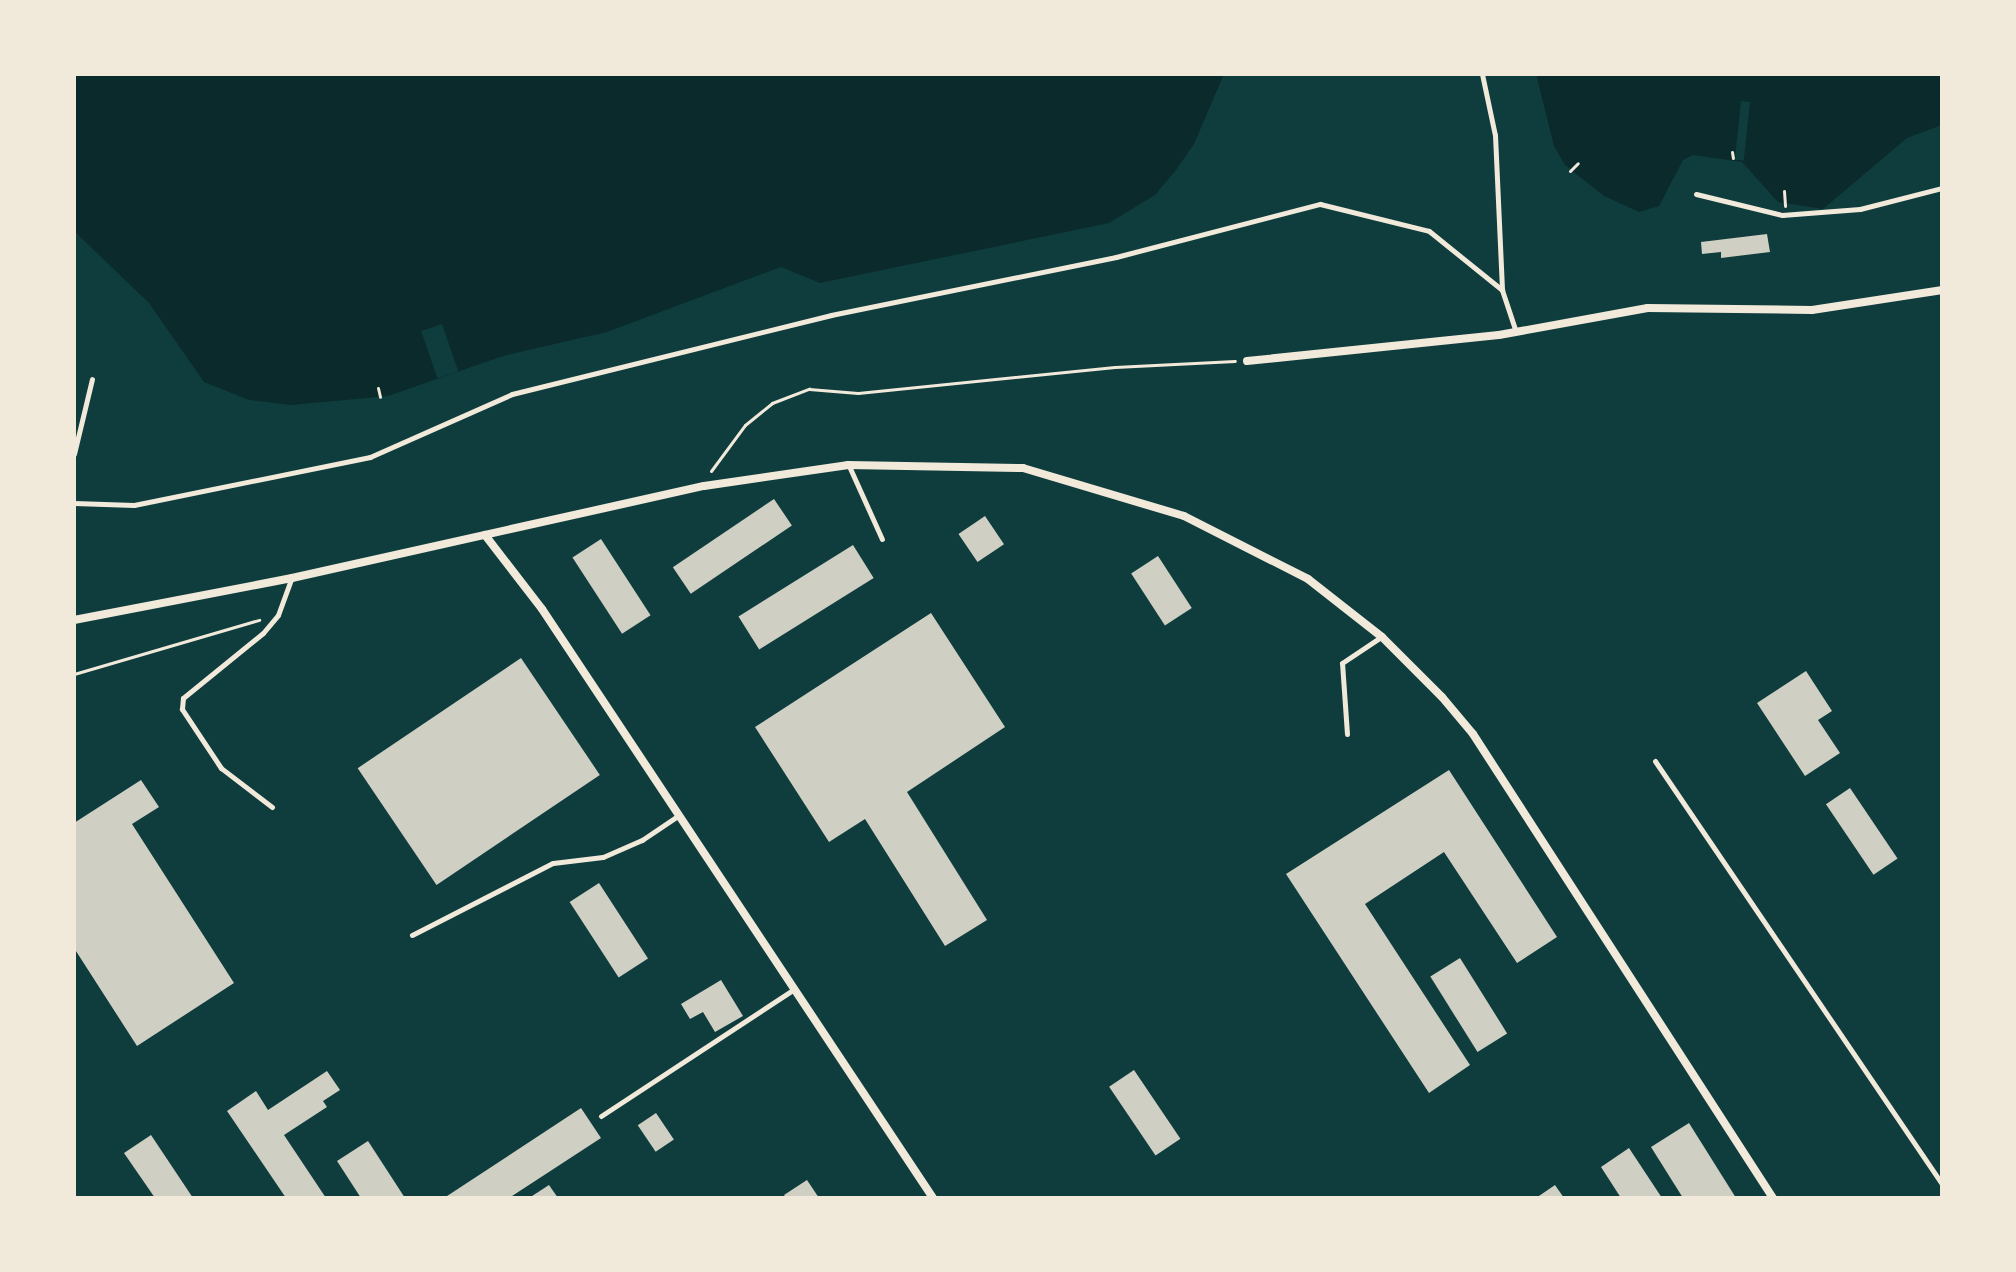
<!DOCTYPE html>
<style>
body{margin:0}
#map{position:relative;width:2016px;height:1272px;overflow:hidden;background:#0f3d3e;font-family:Commissioner,sans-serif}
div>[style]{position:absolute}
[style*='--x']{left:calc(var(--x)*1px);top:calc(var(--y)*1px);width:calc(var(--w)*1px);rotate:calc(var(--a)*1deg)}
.water>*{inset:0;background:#0a2a2b}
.pier>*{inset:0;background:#0f3d3e;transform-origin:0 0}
.building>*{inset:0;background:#cfcfc3;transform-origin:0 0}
.path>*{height:3px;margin:-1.5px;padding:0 1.5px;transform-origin:1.5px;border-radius:1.5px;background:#f1e9da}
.service>*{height:5px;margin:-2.5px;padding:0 2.5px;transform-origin:2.5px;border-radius:2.5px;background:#f1e9da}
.minor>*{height:8px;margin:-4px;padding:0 4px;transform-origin:4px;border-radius:4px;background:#f1e9da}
span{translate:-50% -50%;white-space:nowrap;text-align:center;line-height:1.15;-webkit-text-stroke:6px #f1e9da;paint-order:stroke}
.frame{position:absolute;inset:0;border:76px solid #f1e9da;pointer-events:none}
</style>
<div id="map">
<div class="water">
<div style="clip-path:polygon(74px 74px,1224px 74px,1194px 144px,1176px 170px,1155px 195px,1109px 223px,820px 283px,781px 267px,607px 332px,503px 356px,388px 396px,291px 405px,249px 400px,204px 382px,149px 303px,74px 231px)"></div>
<div style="clip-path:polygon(1536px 74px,1942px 74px,1942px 125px,1907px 138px,1823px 209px,1778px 202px,1742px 162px,1693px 155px,1683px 160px,1659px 206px,1639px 212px,1604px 196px,1565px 165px,1554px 146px)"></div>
</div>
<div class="pier">
<div style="left:1741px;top:101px;width:9px;height:59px;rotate:6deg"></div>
<div style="left:442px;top:324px;width:50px;height:22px;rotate:71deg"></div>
</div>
<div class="building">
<div style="clip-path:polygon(1767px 234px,1770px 252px,1721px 258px,1721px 252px,1702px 254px,1701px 242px)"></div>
<div style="left:774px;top:499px;width:32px;height:122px;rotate:56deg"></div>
<div style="left:985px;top:516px;width:34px;height:32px;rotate:56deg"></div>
<div style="left:601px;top:539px;width:91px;height:34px;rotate:57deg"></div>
<div style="left:853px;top:545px;width:39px;height:135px;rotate:58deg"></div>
<div style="left:1158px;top:556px;width:62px;height:32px;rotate:57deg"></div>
<div style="clip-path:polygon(931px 613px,1005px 727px,907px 792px,987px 920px,945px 946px,865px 819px,829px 842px,755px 727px)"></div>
<div style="left:521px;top:658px;width:141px;height:197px;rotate:56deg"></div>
<div style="clip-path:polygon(1806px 671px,1832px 711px,1818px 720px,1840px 753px,1805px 776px,1757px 703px)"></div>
<div style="clip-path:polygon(1449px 770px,1557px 937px,1517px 963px,1444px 852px,1365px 904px,1470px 1065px,1429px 1093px,1286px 874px)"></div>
<div style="clip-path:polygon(141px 780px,159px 807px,132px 824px,234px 983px,137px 1046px,74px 948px,74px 823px)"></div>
<div style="left:1850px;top:788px;width:85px;height:29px;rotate:56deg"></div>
<div style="left:599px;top:883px;width:90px;height:35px;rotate:57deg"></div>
<div style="left:1460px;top:958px;width:89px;height:35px;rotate:58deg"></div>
<div style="clip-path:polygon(721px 980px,743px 1016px,715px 1032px,703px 1012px,690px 1019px,681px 1004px)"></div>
<div style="left:1134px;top:1070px;width:83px;height:30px;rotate:56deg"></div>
<div style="clip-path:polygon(327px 1071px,340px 1090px,323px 1101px,327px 1107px,284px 1135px,326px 1198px,286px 1198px,227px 1111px,256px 1091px,268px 1110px)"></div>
<div style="clip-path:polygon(581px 1108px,601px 1138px,509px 1198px,444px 1198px)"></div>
<div style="left:656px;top:1113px;width:32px;height:22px;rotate:56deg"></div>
<div style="clip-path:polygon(1689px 1123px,1736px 1198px,1683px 1198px,1651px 1147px)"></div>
<div style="clip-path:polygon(151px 1135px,193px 1198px,155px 1198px,124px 1153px)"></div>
<div style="clip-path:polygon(368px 1141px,405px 1198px,361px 1198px,337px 1161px)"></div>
<div style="clip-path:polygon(1629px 1148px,1662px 1198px,1621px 1198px,1601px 1167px)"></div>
<div style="clip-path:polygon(807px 1180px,819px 1198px,786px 1198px,784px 1195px)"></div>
<div style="clip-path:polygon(549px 1185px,558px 1198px,529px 1198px)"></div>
<div style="clip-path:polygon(1555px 1185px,1564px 1198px,1536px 1198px)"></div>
</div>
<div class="path">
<div style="--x:1732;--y:152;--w:6;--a:81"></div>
<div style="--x:1570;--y:171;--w:11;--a:-45"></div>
<div style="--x:1784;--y:191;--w:15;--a:86"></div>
<div style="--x:378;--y:388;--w:9;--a:77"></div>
<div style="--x:711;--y:471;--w:57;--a:-53.5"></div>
<div style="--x:745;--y:425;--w:35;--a:-39"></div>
<div style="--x:772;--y:403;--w:40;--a:-21"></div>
<div style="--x:809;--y:389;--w:49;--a:4.7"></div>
<div style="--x:858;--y:393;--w:258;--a:-5.8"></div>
<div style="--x:1115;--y:367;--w:120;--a:-2.9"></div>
<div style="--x:74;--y:674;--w:193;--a:-16.3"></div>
</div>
<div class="service">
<div style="--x:1482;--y:74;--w:62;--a:78"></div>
<div style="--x:1495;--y:135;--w:155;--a:87.4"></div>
<div style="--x:1502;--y:290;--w:41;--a:71.6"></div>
<div style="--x:1696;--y:194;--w:89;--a:13.7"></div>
<div style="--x:1782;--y:215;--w:78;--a:-4.4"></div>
<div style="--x:1860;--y:209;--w:85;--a:-14.4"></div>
<div style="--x:74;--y:454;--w:77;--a:-76.5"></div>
<div style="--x:849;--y:466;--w:80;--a:65.7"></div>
<div style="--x:74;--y:503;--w:60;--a:1.9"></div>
<div style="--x:134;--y:505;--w:241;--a:-11.5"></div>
<div style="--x:370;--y:457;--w:155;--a:-23.9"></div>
<div style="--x:512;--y:394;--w:329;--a:-13.9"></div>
<div style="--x:831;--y:315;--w:291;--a:-11.5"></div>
<div style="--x:1116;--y:257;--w:211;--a:-14.6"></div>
<div style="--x:1320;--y:204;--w:112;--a:13.9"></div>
<div style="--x:1429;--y:231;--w:94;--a:38.9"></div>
<div style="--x:1347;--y:734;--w:71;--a:-94"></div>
<div style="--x:1342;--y:663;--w:47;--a:-33.7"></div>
<div style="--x:1655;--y:761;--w:511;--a:55.84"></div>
<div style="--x:272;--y:807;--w:64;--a:-142.6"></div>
<div style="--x:221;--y:768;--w:71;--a:-123.5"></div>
<div style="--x:182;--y:709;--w:11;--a:-85"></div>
<div style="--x:183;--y:698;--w:103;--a:-39.1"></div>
<div style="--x:263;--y:633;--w:23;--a:-50"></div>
<div style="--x:278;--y:615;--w:38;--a:-70"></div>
<div style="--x:412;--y:935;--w:158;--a:-27.1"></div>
<div style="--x:553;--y:863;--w:50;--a:-6.8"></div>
<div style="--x:603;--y:857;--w:43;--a:-23.6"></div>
<div style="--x:642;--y:840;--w:45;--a:-34"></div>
<div style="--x:601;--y:1116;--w:231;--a:-33.3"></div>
</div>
<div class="minor">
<div style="--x:1247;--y:361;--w:253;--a:-5.9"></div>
<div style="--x:1499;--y:335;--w:151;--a:-10.3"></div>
<div style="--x:1648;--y:308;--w:164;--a:0.7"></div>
<div style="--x:1812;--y:310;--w:132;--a:-8.7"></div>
<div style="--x:485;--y:535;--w:93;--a:52.4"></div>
<div style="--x:542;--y:609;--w:707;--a:56.42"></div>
<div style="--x:74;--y:620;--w:222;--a:-10.9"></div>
<div style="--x:292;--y:578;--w:422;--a:-12.6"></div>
<div style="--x:704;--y:486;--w:146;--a:-8.3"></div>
<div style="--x:848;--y:465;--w:175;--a:1"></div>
<div style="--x:1023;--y:468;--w:168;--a:16.6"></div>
<div style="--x:1184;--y:516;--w:139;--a:26.9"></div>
<div style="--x:1308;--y:579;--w:94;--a:38.1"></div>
<div style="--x:1382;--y:637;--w:85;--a:45"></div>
<div style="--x:1442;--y:697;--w:48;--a:50"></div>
<div style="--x:1473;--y:734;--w:553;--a:57.12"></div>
</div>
<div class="frame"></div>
</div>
